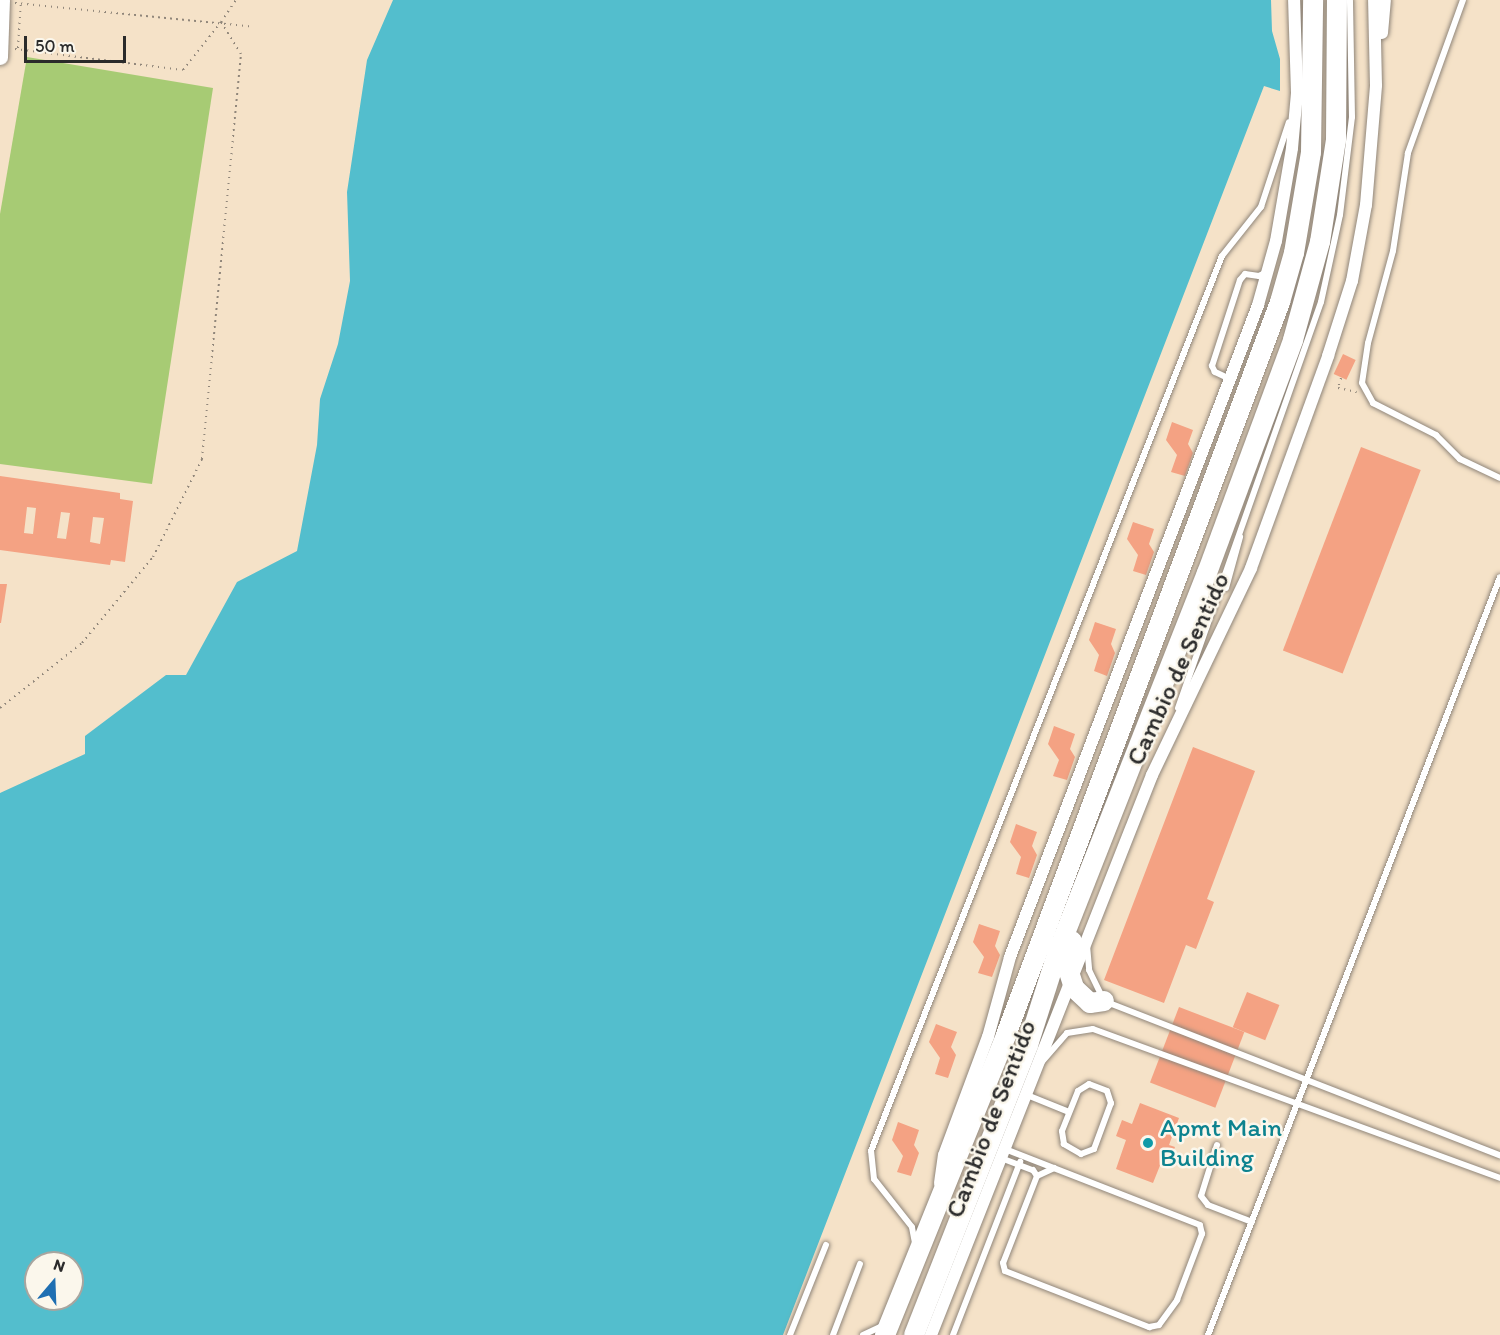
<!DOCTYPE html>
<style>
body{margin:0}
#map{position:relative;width:1500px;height:1335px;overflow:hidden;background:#f5e2c8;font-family:Itim,sans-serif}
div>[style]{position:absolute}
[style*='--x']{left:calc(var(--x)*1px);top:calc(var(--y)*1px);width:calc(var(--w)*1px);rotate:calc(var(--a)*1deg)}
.green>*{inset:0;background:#a7cb74}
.water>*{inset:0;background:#53becd}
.building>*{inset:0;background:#f4a283;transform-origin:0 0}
.path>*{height:2px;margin-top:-1px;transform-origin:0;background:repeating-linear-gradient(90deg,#90867a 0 1.5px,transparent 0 6px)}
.roads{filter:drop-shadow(0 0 2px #90867a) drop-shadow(0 0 2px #90867a)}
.service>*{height:6px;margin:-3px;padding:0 3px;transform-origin:3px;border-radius:3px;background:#fff}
.minor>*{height:12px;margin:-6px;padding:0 6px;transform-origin:6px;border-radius:6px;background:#fff}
.tertiary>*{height:15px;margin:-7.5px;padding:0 7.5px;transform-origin:7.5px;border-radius:7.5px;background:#fff}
.primary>*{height:20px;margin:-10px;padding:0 10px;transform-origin:10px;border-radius:10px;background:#fff}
.dots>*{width:16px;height:16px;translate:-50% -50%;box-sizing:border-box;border:3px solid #fbf7ec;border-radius:50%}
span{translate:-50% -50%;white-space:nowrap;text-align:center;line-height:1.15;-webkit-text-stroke:5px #fbf7ec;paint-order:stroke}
.street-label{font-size:26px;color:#2b2b2b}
.culture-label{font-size:26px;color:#0d838f}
.left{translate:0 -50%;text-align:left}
.north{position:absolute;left:24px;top:1251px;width:60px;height:60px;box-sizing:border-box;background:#fbf7ec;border:2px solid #a8a59f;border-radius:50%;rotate:19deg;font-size:16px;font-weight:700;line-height:24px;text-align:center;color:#2b2b2b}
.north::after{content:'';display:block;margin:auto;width:21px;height:27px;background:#1f6fb2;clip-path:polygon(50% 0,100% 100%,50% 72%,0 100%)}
.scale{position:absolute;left:24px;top:36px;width:102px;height:27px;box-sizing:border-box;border:3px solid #2b2b2b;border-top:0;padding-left:8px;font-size:18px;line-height:21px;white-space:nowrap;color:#2b2b2b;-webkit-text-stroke:4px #fbf7ec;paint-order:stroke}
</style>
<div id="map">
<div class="green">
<div style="clip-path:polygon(27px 57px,213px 88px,152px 484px,0 464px,0 214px)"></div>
</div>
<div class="water">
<div style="clip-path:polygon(evenodd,393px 0,1271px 0,1272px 31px,1280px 59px,1280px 91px,1264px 86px,783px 1335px,0 1335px,0 793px,85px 754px,85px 736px,166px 675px,186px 675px,237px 582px,297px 551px,317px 445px,320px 399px,338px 344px,350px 281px,347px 192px,367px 60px,393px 0,36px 1263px,72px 1263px,72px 1299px,36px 1299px,36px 1263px)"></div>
</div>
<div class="building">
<div style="left:1343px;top:354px;width:14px;height:22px;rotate:25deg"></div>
<div style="clip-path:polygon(1172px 422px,1193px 430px,1188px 444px,1193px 453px,1185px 476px,1171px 472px,1177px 455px,1166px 440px)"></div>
<div style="left:1361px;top:447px;width:64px;height:218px;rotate:21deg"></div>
<div style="clip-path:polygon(evenodd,0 476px,120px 493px,120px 499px,133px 501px,125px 562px,111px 560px,110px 565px,0 550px,0 476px,27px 507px,36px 508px,33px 534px,24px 533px,27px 507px,0 476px,61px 512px,70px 513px,66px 539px,57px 538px,61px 512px,0 476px,93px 517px,104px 518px,100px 544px,90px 542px,93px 517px)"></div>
<div style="clip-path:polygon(1133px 522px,1154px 529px,1149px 544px,1154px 552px,1146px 575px,1133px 571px,1138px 555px,1127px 539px)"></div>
<div style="clip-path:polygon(0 584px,7px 584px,1px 623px,0 623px)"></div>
<div style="clip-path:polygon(1095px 622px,1116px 629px,1111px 644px,1115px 653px,1107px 676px,1094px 671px,1099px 655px,1089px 640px)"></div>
<div style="clip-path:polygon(1054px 726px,1075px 734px,1070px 749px,1075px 757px,1067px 780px,1053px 776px,1059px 760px,1048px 744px)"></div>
<div style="clip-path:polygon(1193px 747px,1255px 771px,1207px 899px,1214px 902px,1196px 949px,1186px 945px,1164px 1003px,1104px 980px)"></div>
<div style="clip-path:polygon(1016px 824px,1037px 832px,1032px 846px,1037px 855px,1029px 878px,1016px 874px,1021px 857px,1010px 842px)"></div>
<div style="clip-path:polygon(979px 924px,1000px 931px,995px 946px,1000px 955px,992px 977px,978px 973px,984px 957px,973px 942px)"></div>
<div style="left:1247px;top:992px;width:35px;height:38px;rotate:22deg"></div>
<div style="left:1179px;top:1007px;width:70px;height:81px;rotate:21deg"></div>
<div style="clip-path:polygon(936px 1024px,957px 1032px,951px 1047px,956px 1055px,948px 1078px,935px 1074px,940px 1058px,929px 1042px)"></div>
<div style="clip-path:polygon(1140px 1103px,1179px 1118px,1169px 1145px,1175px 1147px,1169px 1161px,1163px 1158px,1153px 1183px,1116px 1169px,1126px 1140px,1116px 1136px,1122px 1120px,1132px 1124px)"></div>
<div style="clip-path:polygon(898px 1122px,919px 1130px,914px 1145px,919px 1153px,911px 1176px,897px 1172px,903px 1156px,892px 1140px)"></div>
</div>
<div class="path">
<div style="--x:15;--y:3;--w:240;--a:5.7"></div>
<div style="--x:18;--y:48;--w:48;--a:-86.4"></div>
<div style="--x:15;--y:49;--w:169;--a:7.1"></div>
<div style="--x:183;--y:70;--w:61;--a:-51.6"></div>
<div style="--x:1341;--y:378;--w:10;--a:107"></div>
<div style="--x:1338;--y:388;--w:19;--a:12"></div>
<div style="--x:0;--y:708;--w:105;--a:-38.4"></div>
<div style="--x:82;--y:643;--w:112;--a:-50.5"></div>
<div style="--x:153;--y:557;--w:110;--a:-63.4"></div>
<div style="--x:202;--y:459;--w:407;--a:-84.5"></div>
<div style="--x:241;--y:54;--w:38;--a:-122"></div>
<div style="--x:221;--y:22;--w:27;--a:-56"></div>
</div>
<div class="roads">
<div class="service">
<div style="--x:1463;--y:0;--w:163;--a:109.8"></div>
<div style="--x:1408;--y:153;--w:99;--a:98.7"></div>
<div style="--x:1393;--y:251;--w:95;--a:105.2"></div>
<div style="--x:1368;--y:343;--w:40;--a:98.5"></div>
<div style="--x:1362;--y:383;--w:23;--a:61"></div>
<div style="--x:1373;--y:403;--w:71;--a:26.9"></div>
<div style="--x:1436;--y:435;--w:34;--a:45"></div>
<div style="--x:1460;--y:459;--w:44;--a:25.4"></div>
<div style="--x:1230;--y:379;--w:17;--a:-155"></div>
<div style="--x:1215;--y:372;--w:7;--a:-117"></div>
<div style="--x:1212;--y:366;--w:90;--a:-72"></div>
<div style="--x:1240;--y:280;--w:8;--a:-50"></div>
<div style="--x:1245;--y:274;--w:14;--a:8"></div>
<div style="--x:1259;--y:276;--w:9;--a:-27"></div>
<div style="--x:1226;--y:588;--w:53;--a:-74.6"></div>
<div style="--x:1178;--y:708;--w:430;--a:-70.6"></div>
<div style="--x:1321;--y:302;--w:89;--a:-77.7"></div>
<div style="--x:1340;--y:215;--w:99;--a:-83"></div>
<div style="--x:1352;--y:117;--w:117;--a:-91"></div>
<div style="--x:1087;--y:945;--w:25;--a:85"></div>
<div style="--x:1089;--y:970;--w:34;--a:64"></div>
<div style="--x:1104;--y:1001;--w:425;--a:21.3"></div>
<div style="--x:1040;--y:1064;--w:41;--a:-48.9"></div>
<div style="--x:1067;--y:1033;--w:26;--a:-9"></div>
<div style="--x:1093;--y:1029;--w:433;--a:20.1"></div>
<div style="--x:1089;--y:1084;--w:19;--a:21"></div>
<div style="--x:1107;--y:1091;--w:13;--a:72"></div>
<div style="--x:1111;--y:1103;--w:49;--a:110.3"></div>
<div style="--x:1094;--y:1149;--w:14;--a:159"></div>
<div style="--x:1081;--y:1154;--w:20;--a:-150"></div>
<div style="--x:1064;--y:1144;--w:13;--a:-99"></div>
<div style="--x:1062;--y:1131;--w:43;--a:-68.2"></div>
<div style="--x:1078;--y:1091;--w:13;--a:-32"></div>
<div style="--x:1027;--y:1095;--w:45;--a:22"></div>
<div style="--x:1217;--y:1145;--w:53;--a:107.4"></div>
<div style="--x:1201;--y:1196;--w:11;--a:52"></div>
<div style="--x:1208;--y:1205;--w:47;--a:21.1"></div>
<div style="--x:1001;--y:1158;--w:34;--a:21"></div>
<div style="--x:1033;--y:1170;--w:7;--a:56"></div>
<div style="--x:1037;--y:1176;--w:93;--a:111.3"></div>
<div style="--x:1003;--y:1263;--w:8;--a:76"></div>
<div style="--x:1005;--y:1271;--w:155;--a:21.3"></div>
<div style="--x:1149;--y:1327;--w:10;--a:-11"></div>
<div style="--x:1159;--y:1325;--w:31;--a:-54"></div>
<div style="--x:1177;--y:1300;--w:71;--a:-69.3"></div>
<div style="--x:1202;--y:1234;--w:9;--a:-103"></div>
<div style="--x:1200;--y:1225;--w:209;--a:-158.7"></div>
<div style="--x:1037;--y:1176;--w:19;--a:-25"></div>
<div style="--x:915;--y:1243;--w:16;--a:-101"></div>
<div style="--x:912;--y:1227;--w:61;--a:-128.4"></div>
<div style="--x:874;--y:1179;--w:28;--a:-96"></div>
<div style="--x:871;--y:1151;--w:961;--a:-68.59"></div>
<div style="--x:1222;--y:256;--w:63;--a:-51.5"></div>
<div style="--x:1261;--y:207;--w:89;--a:-71.8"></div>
<div style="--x:790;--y:1335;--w:97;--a:-68.2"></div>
<div style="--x:833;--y:1335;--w:76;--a:-69.2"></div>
<div style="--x:863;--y:1335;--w:23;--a:-25"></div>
<div style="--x:953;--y:1335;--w:186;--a:-68.8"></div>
<div style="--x:1208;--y:1335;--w:812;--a:-68.93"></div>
</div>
<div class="minor">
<div style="--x:1382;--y:33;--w:33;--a:-85"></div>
<div style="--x:940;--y:1183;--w:28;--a:-82"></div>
<div style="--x:944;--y:1155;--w:126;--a:-69.6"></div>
<div style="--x:988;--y:1037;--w:83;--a:-74.6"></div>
<div style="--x:1010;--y:957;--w:698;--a:-69.17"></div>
<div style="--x:1258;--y:305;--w:66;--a:-74.3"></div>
<div style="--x:1276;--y:241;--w:94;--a:-80.2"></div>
<div style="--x:1292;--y:148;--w:55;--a:-84.8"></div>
<div style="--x:1297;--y:93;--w:93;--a:-91.8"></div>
<div style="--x:931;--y:1335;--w:602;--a:-68.46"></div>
<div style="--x:1152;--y:775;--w:229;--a:-64.4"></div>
<div style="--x:1251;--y:568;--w:226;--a:-70"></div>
<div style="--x:1328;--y:356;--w:79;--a:-72.3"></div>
<div style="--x:1352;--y:281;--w:77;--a:-79.6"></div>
<div style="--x:1366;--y:205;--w:120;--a:-85.2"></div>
<div style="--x:1376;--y:85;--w:85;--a:-91.3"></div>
</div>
<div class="tertiary">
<div style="--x:0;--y:57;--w:57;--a:-88"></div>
</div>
<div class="primary">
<div style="--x:1072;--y:941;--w:25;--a:101"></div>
<div style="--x:1067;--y:966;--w:23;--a:72"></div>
<div style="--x:1074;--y:988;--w:22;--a:43"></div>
<div style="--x:1090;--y:1003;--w:14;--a:-8"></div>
<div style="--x:885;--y:1335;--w:323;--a:-68"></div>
<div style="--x:1006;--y:1035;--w:783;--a:-69.5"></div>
<div style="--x:1280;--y:302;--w:51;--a:-74.1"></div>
<div style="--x:1294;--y:253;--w:102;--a:-80.4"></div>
<div style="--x:1311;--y:152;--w:152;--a:-89.2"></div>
<div style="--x:914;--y:1335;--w:312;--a:-68.5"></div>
<div style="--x:1028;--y:1045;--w:99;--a:-72.3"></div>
<div style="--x:1058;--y:951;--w:406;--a:-68.5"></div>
<div style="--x:1207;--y:573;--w:248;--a:-69.7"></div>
<div style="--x:1293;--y:340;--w:102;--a:-74.6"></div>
<div style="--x:1320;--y:242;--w:103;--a:-81.1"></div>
<div style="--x:1336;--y:140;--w:140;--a:-89.6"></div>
</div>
</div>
<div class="dots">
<div style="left:1148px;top:1143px;background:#0f9aa8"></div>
</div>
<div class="street-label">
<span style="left:1178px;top:669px;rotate:-65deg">Cambio de Sentido</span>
<span style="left:991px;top:1119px;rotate:-69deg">Cambio de Sentido</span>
</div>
<div class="culture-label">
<span class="left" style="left:1160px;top:1143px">Apmt Main<br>Building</span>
</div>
<div class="north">N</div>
<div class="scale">50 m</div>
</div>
